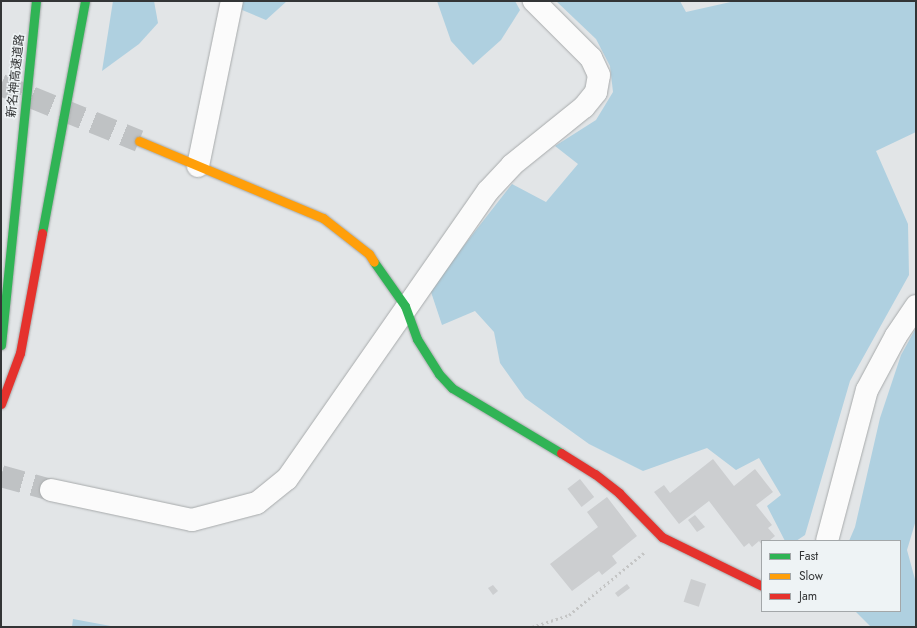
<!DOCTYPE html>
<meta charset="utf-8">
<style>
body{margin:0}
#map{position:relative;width:917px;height:628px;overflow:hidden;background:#e2e5e7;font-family:Jost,"Noto Sans JP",sans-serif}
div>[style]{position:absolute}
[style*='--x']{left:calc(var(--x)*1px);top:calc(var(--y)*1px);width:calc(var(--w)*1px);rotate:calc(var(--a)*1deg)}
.forest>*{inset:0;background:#afd0e0}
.building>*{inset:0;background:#ccced0;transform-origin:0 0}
.street-tunnel>*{height:22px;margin-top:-11px;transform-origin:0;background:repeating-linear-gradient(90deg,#bfc2c4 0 22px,transparent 0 33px)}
.secondary-tunnel>*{height:22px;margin-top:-11px;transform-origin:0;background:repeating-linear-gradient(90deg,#bfc2c4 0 22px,transparent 0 33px)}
.path>*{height:2.5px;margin-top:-1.25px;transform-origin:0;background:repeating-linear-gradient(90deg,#c4c5c5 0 2px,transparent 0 5px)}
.roads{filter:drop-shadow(0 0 1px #a7aaab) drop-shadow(0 0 1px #a7aaab)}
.street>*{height:22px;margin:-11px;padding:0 11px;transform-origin:11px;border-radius:11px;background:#fbfbfb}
.fast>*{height:9px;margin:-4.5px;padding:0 4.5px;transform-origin:4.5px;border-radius:4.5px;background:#30b455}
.slow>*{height:9px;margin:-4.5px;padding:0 4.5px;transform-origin:4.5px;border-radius:4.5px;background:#ff9f0a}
.jam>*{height:9px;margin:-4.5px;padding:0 4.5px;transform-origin:4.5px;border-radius:4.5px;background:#e5322d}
span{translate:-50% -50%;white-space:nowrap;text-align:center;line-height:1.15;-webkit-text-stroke:3px #eef3f5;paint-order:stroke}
.street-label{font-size:12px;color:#333536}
.frame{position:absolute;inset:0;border:2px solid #333536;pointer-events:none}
.legend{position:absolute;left:761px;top:540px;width:140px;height:72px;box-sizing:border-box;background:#eef3f5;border:1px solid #a3a7a9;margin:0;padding:5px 7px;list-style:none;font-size:12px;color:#333536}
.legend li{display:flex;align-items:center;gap:8px;height:20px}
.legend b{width:20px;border:1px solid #a3a7a9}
</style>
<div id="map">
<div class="forest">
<div style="clip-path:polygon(113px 1px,154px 1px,158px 23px,139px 44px,102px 71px)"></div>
<div style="clip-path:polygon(235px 1px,287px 1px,266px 20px,235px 7px)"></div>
<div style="clip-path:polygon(437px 1px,515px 1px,520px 10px,501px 40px,473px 65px,451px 41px)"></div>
<div style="clip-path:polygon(556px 1px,680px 1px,686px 12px,735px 1px,916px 1px,916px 132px,876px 151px,908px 224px,909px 275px,850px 381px,805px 535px,796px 541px,785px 541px,767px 506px,781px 495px,759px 458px,736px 470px,707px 448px,643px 471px,589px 444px,525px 398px,500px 363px,494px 332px,475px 311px,442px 325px,430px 289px,512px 184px,546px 202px,578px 164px,555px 146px,596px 120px,613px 92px,610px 66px,596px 39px)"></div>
<div style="clip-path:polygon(916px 328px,916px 520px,907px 550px,916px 583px,916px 627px,871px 627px,855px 611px,900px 611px,900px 541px,849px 541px,855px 527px,880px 418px,901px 355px)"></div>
<div style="clip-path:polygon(73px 619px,116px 627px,72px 627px)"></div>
</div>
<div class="building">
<div style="clip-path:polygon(713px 459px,734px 486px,755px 469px,773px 492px,756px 505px,772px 525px,768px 528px,775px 536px,769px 541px,762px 541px,762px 545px,759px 541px,752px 547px,749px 543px,744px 547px,709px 501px,679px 524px,654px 492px,664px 485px,670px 493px)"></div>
<div style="left:580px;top:479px;width:23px;height:16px;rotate:52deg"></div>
<div style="clip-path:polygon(607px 497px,637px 536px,612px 556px,617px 563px,602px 575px,599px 571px,572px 591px,550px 564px,598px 527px,587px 512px)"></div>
<div style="clip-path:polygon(695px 515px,705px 527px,697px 532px,688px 520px)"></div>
<div style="left:691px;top:579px;width:16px;height:24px;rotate:18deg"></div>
<div style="left:627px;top:584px;width:5px;height:15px;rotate:53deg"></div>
<div style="clip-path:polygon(493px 585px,498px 591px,493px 595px,488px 588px)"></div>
</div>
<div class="street-tunnel">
<div style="--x:1;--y:476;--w:52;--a:15.6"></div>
</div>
<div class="secondary-tunnel">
<div style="--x:1;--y:85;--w:149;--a:22.1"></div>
</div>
<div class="path">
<div style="--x:532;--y:627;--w:39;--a:-18"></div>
<div style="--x:569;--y:615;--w:99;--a:-39.7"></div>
</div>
<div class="roads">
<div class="street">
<div style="--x:198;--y:166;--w:168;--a:-78.4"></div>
<div style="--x:51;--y:490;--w:144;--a:12"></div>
<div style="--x:192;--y:520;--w:67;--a:-14.7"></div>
<div style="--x:257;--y:503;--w:38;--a:-39"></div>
<div style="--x:287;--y:479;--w:351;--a:-55.1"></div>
<div style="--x:488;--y:191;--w:35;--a:-47"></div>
<div style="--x:512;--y:165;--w:92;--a:-38.9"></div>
<div style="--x:584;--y:107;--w:19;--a:-51"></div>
<div style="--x:596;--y:92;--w:17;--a:-80"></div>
<div style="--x:599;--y:75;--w:19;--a:-115"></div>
<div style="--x:591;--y:58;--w:81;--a:-135"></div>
<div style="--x:827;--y:541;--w:156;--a:-75.2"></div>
<div style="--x:867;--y:390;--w:61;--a:-61.8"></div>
<div style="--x:896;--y:336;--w:36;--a:-56"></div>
</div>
<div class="fast">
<div style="--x:42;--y:233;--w:236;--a:-79.5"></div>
<div style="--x:374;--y:262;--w:54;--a:54.8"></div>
<div style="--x:405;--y:306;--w:35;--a:70"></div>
<div style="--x:417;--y:339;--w:41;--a:57.8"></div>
<div style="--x:439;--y:374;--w:19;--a:47"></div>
<div style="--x:452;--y:388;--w:127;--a:30.8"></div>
<div style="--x:1;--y:345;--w:346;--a:-84.2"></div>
</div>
<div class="slow">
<div style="--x:139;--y:141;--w:199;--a:22.7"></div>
<div style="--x:323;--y:218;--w:58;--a:38"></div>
<div style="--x:369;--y:254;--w:9;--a:58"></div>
</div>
<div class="jam">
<div style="--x:1;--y:404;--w:54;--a:-69.6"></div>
<div style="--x:20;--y:353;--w:122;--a:-79.6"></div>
<div style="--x:561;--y:453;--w:40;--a:32"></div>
<div style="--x:595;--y:474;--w:31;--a:38"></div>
<div style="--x:619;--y:493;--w:62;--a:45.7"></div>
<div style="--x:662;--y:537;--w:111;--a:26.1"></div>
</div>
</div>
<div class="street-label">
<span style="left:16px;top:76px;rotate:-84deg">新名神高速道路</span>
</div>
<div class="frame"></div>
<ul class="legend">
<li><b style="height:5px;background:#30b455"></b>Fast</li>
<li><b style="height:5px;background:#ff9f0a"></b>Slow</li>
<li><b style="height:5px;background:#e5322d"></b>Jam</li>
</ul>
</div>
